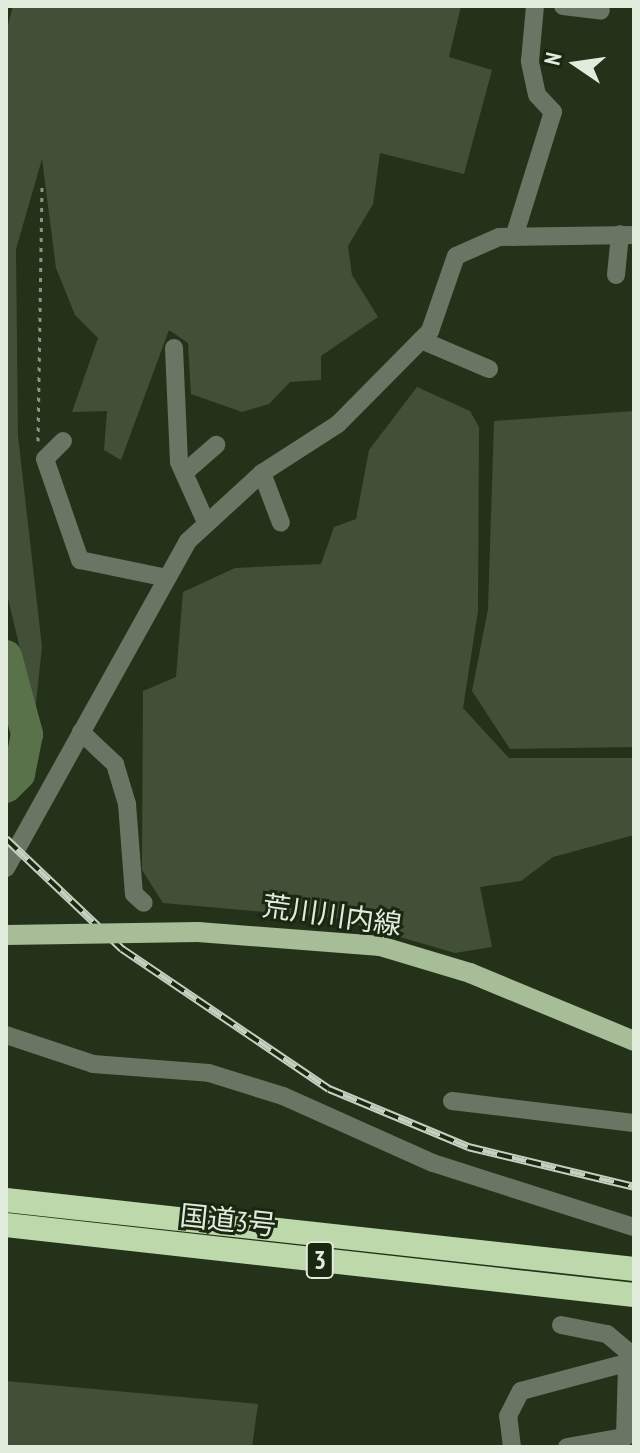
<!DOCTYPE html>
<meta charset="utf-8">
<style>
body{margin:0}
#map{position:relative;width:640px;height:1453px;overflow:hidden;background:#24321a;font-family:"PT Sans Narrow","Noto Sans JP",sans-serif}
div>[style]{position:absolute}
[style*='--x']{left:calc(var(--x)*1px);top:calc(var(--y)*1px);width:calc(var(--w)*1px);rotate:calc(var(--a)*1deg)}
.green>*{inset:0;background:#425038}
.river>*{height:32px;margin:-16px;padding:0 16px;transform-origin:16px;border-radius:16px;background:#5a724a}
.path>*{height:3px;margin-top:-1.5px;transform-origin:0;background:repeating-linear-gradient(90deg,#8b9784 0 4px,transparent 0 10px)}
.minor>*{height:18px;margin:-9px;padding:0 9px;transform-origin:9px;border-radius:9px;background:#6a7563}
.major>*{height:20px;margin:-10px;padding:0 10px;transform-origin:10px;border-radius:10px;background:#a6bd98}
.highway>*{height:24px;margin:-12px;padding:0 12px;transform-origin:12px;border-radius:12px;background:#bdd9ac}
.rail>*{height:8px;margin-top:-4px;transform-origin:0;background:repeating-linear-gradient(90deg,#1a2811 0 15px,#c5d0c0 0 30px);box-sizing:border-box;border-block:2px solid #c5d0c0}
.major-bridge>*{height:20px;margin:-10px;padding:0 10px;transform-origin:10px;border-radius:10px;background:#a6bd98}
span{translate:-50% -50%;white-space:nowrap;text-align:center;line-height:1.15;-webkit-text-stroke:6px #1a2811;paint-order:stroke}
.shield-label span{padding:2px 6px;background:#1a2811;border:2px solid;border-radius:6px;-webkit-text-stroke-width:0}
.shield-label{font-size:26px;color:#e2ecdd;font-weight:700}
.street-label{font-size:28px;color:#e2ecdd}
.frame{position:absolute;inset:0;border:8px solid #e2ecdd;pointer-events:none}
.north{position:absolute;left:536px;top:24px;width:80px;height:80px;-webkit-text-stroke:6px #1a2811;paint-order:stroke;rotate:283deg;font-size:22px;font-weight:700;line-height:32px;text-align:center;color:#e2ecdd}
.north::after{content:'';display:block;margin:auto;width:28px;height:36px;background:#e2ecdd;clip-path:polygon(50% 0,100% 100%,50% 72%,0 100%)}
</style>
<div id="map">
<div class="green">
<div style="clip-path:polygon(13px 6px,461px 6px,449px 57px,492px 70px,464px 174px,380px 153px,373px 204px,348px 246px,352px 275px,378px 317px,321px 356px,321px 380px,290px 382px,269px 404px,242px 412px,191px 394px,188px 343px,169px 330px,121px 460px,104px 450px,107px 411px,72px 412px,98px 338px,75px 315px,56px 268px,42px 159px,16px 249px,18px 436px,42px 647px,35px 712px,6px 590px,6px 32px)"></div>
<div style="clip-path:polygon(417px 387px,470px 411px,479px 427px,478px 611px,463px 708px,509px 758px,634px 758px,634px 835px,553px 857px,521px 881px,480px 887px,492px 947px,455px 953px,334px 918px,163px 903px,142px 870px,143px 691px,176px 677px,183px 592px,235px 568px,321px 564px,334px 527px,356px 519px,369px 450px)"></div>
<div style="clip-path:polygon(634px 411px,634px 747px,510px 749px,472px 691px,488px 609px,494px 421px)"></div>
<div style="clip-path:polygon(6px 1381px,258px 1404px,252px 1447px,6px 1447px)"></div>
</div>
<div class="river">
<div style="--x:6;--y:656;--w:81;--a:74.9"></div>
<div style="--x:27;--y:734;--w:41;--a:101.3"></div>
<div style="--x:19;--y:774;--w:18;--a:135"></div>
</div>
<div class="path">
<div style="--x:38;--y:441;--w:256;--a:-89.1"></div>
</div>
<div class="minor">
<div style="--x:563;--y:6;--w:38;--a:7"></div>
<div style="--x:514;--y:237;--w:131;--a:-72.7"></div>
<div style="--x:553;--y:112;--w:23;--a:-133"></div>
<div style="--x:537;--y:95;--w:35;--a:-102"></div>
<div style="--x:530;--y:61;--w:55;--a:-84.8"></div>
<div style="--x:616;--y:275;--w:41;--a:-84.4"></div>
<div style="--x:421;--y:340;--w:74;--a:23.1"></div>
<div style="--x:174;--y:348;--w:114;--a:87.5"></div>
<div style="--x:179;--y:462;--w:64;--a:65.9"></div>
<div style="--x:63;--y:441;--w:25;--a:135"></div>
<div style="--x:45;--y:459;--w:107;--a:70.9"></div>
<div style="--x:80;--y:560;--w:89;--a:11.7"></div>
<div style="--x:184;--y:473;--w:43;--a:-41.2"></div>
<div style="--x:262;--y:473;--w:53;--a:69.2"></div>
<div style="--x:81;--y:732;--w:47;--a:43.3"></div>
<div style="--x:115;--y:764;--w:42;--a:73.3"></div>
<div style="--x:127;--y:804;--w:90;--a:85.6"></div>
<div style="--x:134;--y:894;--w:13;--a:42"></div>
<div style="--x:6;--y:868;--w:374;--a:-60.9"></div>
<div style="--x:188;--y:541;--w:100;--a:-42.6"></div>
<div style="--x:262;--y:473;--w:90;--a:-32.8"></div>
<div style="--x:338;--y:424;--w:131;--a:-45.3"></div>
<div style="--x:430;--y:331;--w:79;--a:-70.9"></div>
<div style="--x:456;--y:256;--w:47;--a:-23.8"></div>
<div style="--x:499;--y:237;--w:135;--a:-0.8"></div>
<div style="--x:6;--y:1035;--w:92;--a:18.4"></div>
<div style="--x:93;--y:1064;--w:116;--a:4.4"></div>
<div style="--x:209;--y:1073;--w:77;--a:17.3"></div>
<div style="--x:283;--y:1096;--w:164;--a:24.1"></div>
<div style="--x:433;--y:1163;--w:211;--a:17.7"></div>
<div style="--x:452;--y:1101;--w:183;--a:6.9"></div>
<div style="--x:561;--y:1325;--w:47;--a:11.1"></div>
<div style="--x:607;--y:1334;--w:35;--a:40"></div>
<div style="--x:512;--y:1447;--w:31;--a:-97"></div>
<div style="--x:508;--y:1416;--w:28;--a:-63"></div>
<div style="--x:521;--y:1391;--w:117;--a:-14.9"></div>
<div style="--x:567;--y:1447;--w:59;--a:-9.8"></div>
<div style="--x:625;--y:1437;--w:73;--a:-88.4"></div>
</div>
<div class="major">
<div style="--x:198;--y:932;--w:183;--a:4.4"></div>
<div style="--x:380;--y:946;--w:94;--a:16.7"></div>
<div style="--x:470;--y:973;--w:178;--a:22.5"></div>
</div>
<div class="highway">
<div style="--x:6;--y:1200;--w:632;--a:6.27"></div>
<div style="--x:6;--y:1225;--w:632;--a:6.36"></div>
</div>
<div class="rail">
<div style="--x:6;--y:839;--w:160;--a:43.5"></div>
<div style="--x:122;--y:949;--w:250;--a:34.1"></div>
<div style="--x:329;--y:1089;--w:151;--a:22.6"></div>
<div style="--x:468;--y:1147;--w:171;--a:13.5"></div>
</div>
<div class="major-bridge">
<div style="--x:6;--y:935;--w:192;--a:-0.9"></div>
</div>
<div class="shield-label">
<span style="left:320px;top:1260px">3</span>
</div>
<div class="street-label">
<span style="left:332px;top:915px;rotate:8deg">荒川川内線</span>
<span style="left:228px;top:1220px;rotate:6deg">国道3号</span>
</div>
<div class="frame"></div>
<div class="north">N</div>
</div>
